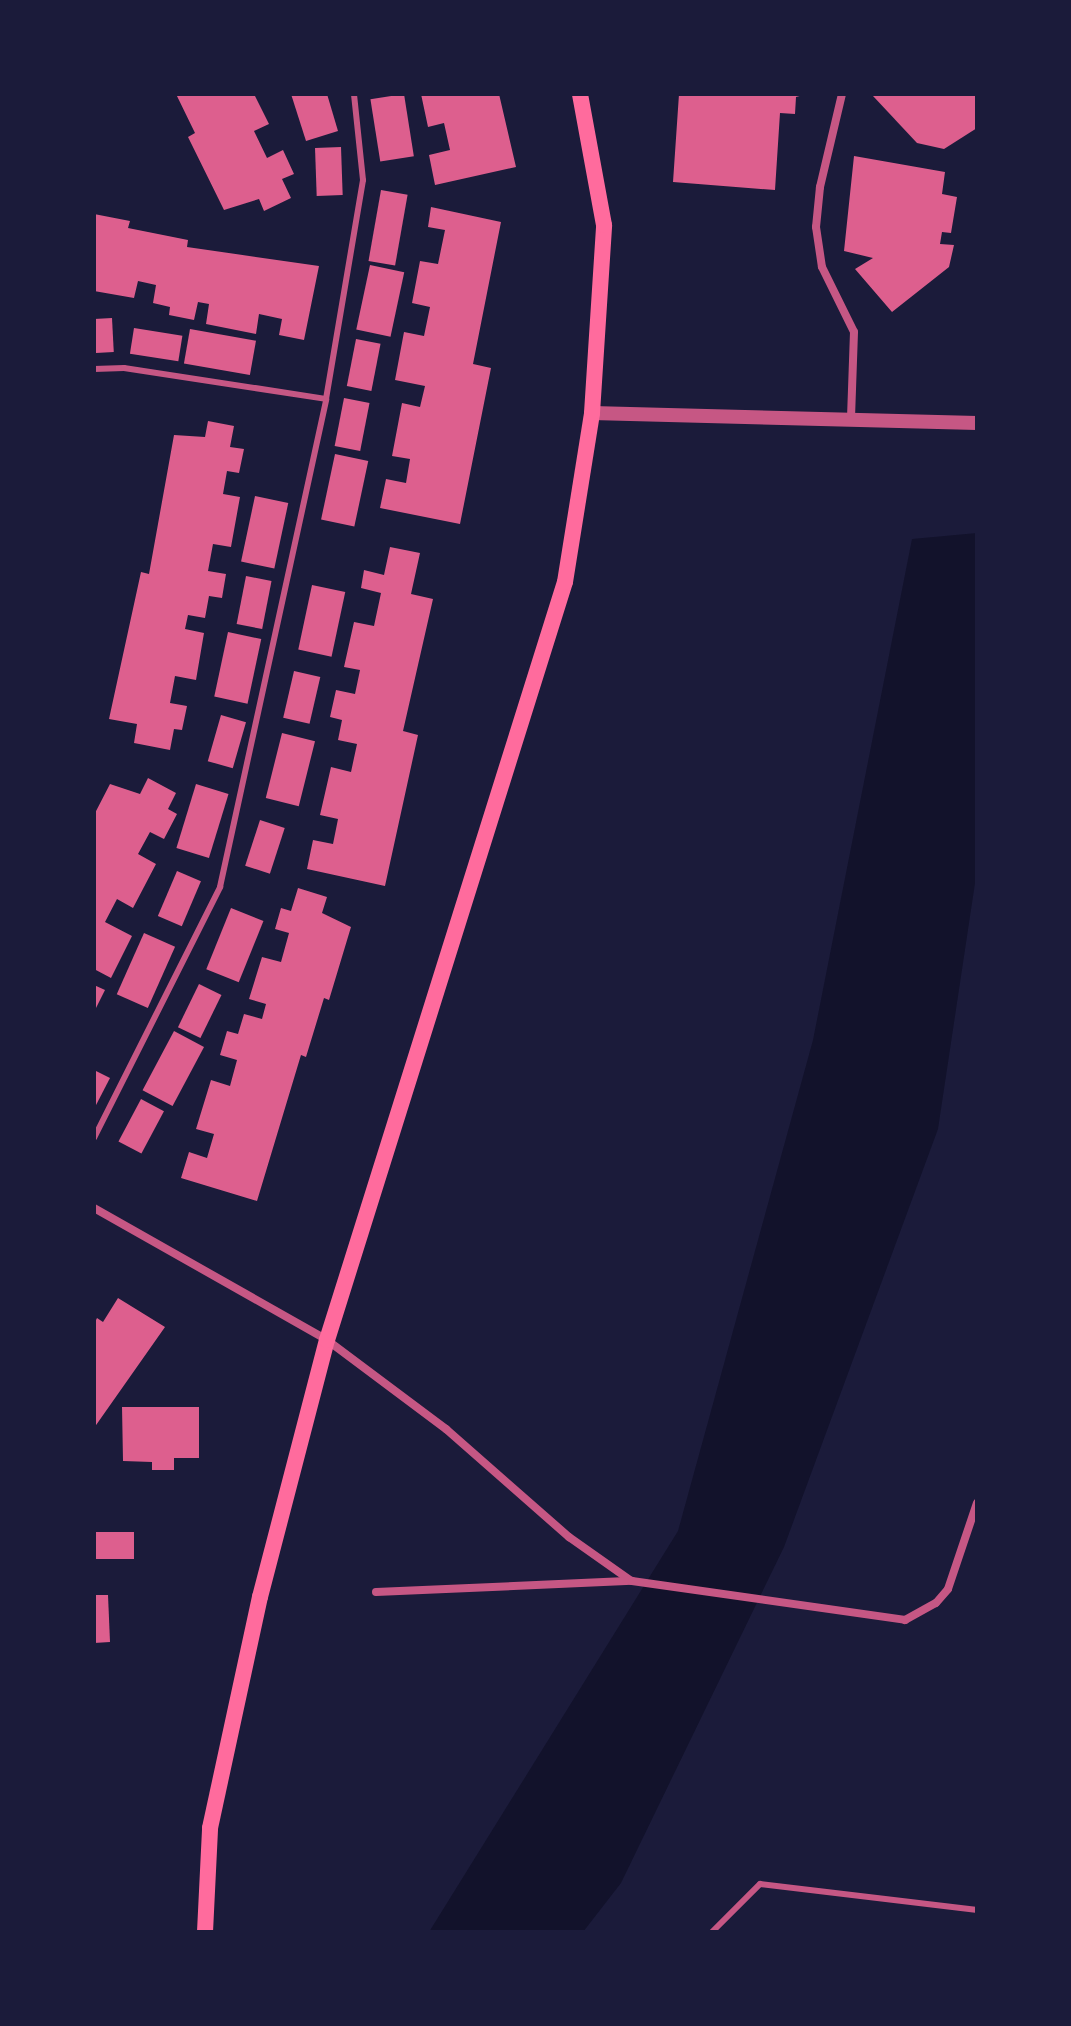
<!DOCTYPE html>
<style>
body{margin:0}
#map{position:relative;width:1071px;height:2026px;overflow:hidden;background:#1b1b3a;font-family:Bitter,serif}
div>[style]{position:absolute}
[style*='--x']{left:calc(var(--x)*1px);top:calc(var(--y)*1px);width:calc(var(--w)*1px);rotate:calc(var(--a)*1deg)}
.water>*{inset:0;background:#12122b}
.building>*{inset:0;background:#dd5f8e;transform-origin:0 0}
.service>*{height:6px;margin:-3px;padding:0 3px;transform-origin:3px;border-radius:3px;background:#c65784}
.minor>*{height:8px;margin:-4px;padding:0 4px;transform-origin:4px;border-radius:4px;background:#c65784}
.tertiary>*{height:14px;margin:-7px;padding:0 7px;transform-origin:7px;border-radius:7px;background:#c65784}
.secondary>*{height:16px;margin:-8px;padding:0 8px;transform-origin:8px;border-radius:8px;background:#ff6b9d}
span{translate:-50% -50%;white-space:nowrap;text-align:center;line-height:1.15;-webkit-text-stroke:8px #1b1b3a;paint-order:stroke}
.frame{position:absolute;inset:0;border:96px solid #1b1b3a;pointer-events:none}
</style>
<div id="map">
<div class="water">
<div style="clip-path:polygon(977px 533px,977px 870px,938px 1129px,784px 1547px,621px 1883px,583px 1932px,429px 1932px,678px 1531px,813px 1040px,912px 539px)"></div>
</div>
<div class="building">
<div style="clip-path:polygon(176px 94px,254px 94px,269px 124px,254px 131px,267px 158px,283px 150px,294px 174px,282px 179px,291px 198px,264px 211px,259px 199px,224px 210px,188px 137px,195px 133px)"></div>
<div style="clip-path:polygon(291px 94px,327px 94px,338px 131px,306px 141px)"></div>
<div style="left:404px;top:94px;width:63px;height:34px;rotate:81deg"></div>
<div style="clip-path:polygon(421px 94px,499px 94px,516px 167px,435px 185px,429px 155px,450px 150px,444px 123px,428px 127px)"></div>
<div style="clip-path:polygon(679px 94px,807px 94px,796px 97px,795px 114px,780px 113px,775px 190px,673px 182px)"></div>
<div style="clip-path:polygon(977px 94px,977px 128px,944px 149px,917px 143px,873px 96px)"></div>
<div style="left:341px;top:147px;width:48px;height:26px;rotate:88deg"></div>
<div style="clip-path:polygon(854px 156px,945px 172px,942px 194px,957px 197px,951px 233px,942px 232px,940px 244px,954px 245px,949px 267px,892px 312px,855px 269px,873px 258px,844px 251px)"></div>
<div style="left:381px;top:190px;width:27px;height:72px;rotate:10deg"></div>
<div style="clip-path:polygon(431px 207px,501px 222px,473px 364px,491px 368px,460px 524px,380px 508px,386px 479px,406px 483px,410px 459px,392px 456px,402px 403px,420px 407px,425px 386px,395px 380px,404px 332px,424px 336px,430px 307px,412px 303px,420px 261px,438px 264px,445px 230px,428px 227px)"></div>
<div style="clip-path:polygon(94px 214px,130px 221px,128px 228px,188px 240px,187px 247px,319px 266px,304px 340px,279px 335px,282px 319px,259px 314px,256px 334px,206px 324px,209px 304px,198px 302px,194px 320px,169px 315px,170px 307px,153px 303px,156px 285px,138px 281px,134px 298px,94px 291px)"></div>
<div style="left:370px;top:265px;width:35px;height:66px;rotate:12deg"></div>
<div style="left:112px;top:318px;width:34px;height:18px;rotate:87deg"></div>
<div style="left:134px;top:328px;width:49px;height:26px;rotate:9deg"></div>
<div style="left:190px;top:329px;width:67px;height:35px;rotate:10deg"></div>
<div style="left:356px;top:339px;width:25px;height:48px;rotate:11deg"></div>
<div style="left:344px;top:398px;width:26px;height:49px;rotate:11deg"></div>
<div style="clip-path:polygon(208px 421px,234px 426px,230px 447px,244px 449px,239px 473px,227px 471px,223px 494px,240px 497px,231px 547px,213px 544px,208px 571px,226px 574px,222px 598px,209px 596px,205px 618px,188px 615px,185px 629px,204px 633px,196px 680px,175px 676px,170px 703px,187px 706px,182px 730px,174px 729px,170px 750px,134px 743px,137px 724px,109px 719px,141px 572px,149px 574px,174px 435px,205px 437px)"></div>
<div style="left:335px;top:454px;width:34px;height:67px;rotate:12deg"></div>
<div style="left:255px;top:496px;width:34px;height:67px;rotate:12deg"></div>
<div style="clip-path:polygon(390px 547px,420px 553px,411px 594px,433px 599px,403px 731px,418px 735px,385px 886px,307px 869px,313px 840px,333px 844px,338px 819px,320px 815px,331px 767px,351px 772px,357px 744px,338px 740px,342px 720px,330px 717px,336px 690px,355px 694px,360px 670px,344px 667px,354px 622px,374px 626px,381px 593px,361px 588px,364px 570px,384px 575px)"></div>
<div style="left:246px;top:576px;width:26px;height:49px;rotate:11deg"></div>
<div style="left:312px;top:585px;width:34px;height:66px;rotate:12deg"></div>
<div style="left:228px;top:632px;width:34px;height:66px;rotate:12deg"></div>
<div style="left:294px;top:671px;width:27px;height:48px;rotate:13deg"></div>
<div style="left:221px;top:715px;width:26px;height:48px;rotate:16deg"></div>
<div style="left:282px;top:733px;width:34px;height:67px;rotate:14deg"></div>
<div style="clip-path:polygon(148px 778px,176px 793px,168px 809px,177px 814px,164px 839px,150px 832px,138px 854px,156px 864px,133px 908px,117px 899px,105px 922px,132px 936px,111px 978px,94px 969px,94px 815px,110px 784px,140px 794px)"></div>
<div style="left:196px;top:784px;width:34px;height:67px;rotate:17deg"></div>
<div style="left:260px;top:820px;width:26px;height:48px;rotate:18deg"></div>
<div style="left:177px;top:871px;width:26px;height:49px;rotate:23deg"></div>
<div style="clip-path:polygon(298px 888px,327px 897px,322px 913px,351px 927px,329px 1000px,324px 998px,306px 1057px,301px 1055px,257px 1201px,181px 1178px,189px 1152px,207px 1158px,214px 1134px,196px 1129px,211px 1080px,230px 1086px,237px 1060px,220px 1055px,227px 1031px,238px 1034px,244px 1014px,262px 1019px,266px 1004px,249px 999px,262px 957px,281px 962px,289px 933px,275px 929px,281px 908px,291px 911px)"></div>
<div style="left:231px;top:908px;width:35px;height:66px;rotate:22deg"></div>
<div style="left:144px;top:933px;width:34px;height:67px;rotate:24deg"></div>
<div style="left:199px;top:984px;width:25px;height:48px;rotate:26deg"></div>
<div style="clip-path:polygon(94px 985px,105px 990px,94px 1012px)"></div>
<div style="left:174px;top:1031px;width:34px;height:67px;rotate:28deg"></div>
<div style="clip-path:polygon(94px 1070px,110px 1078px,94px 1109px)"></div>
<div style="left:141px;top:1099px;width:26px;height:48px;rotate:28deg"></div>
<div style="clip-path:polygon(118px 1298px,165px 1327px,94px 1428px,94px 1324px,97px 1318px,103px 1322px)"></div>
<div style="clip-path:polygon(122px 1407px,199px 1407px,199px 1458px,174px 1458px,174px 1470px,152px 1470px,152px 1462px,123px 1461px)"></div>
<div style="left:94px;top:1532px;width:40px;height:27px"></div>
<div style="clip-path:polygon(94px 1595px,108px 1595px,110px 1642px,94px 1643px)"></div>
</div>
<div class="service">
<div style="--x:94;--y:369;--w:30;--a:-2"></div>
<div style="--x:124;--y:368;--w:204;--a:8.7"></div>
<div style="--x:94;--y:1138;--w:281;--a:-63.3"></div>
<div style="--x:220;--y:887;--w:499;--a:-77.7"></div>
<div style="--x:326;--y:399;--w:222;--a:-80.4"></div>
<div style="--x:363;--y:180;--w:86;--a:-96"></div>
<div style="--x:712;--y:1932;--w:68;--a:-45"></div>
<div style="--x:760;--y:1884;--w:219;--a:6.8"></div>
</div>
<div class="minor">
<div style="--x:842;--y:94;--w:96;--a:103.3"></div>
<div style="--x:820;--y:187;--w:40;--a:95.7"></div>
<div style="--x:816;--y:227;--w:40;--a:81.5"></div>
<div style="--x:822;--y:267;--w:72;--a:63.8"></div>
<div style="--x:854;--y:332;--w:88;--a:92"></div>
<div style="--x:94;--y:1208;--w:268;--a:29.5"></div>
<div style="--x:327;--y:1340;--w:149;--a:36.8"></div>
<div style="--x:446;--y:1429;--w:164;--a:41.3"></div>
<div style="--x:569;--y:1537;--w:75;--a:35.2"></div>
<div style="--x:376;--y:1592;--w:256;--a:-2.5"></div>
<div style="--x:632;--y:1581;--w:276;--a:8.1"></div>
<div style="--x:905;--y:1620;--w:35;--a:-29"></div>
<div style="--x:936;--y:1603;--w:18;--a:-49"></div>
<div style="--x:948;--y:1589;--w:91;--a:-71.4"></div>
</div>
<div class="tertiary">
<div style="--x:592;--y:413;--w:385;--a:1.5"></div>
</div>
<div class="secondary">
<div style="--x:205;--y:1932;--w:104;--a:-87.2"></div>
<div style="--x:210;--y:1828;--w:236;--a:-77.8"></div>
<div style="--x:260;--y:1597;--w:266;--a:-75.4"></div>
<div style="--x:327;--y:1340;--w:794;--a:-72.57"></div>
<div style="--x:565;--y:582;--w:171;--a:-80.9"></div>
<div style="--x:592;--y:413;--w:188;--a:-86.3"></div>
<div style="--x:604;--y:225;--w:133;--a:-100.4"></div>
</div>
<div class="frame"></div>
</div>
